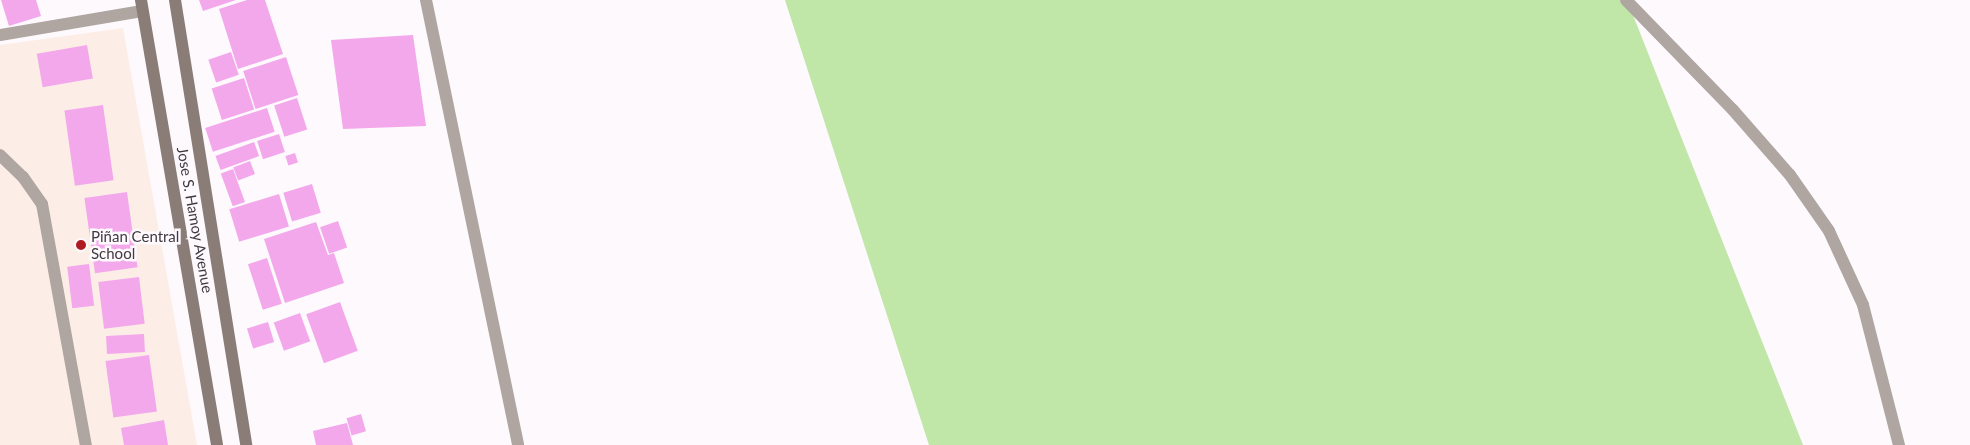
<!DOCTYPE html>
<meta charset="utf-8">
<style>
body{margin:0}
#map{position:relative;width:1970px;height:445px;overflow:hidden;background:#fdf9fd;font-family:Lato,sans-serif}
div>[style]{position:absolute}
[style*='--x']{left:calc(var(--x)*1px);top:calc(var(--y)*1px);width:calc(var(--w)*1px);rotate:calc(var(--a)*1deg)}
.education>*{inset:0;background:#fceee7}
.green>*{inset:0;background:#c0e6a8}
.building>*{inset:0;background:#f3a8ec;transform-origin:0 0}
.service>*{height:12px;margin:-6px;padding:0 6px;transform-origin:6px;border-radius:6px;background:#afa5a1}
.minor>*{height:12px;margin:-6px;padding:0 6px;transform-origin:6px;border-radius:6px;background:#afa5a1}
.secondary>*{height:12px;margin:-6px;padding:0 6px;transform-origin:6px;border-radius:6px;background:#8a7d77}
.dots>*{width:14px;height:14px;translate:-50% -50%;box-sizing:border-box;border:2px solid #fdf9fd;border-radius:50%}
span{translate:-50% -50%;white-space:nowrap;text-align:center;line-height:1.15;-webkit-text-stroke:5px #fdf9fd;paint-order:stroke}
.street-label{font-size:15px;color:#40393f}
.poi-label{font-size:15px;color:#40393f}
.left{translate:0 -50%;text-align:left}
</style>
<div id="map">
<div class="education">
<div style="clip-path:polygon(123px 28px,197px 445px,0 445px,0 45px)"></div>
</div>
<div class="green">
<div style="clip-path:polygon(785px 0,1627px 0,1803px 445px,929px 445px)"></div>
</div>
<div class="building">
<div style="clip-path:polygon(1px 0,36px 0,41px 16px,9px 26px)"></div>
<div style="clip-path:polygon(199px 0,236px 0,203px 11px)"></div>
<div style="clip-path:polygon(247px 0,265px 0,283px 54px,238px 69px,219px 9px)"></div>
<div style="clip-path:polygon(413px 35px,426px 126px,343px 129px,331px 40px)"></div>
<div style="left:87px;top:45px;width:34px;height:51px;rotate:80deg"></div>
<div style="left:231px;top:52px;width:24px;height:24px;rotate:71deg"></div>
<div style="left:286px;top:57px;width:40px;height:45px;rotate:72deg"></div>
<div style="left:244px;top:78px;width:33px;height:34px;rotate:72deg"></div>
<div style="left:297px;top:98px;width:33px;height:24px;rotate:72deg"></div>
<div style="left:103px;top:105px;width:76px;height:39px;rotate:82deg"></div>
<div style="left:267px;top:108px;width:25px;height:65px;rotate:72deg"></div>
<div style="left:279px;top:134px;width:19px;height:23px;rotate:72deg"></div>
<div style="left:254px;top:142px;width:15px;height:41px;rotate:70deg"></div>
<div style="left:295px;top:153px;width:10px;height:10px;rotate:73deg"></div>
<div style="left:250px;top:161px;width:14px;height:18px;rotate:69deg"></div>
<div style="left:233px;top:169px;width:35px;height:13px;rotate:70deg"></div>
<div style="left:312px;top:184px;width:30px;height:30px;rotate:73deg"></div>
<div style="left:127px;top:192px;width:76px;height:43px;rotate:82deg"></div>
<div style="left:279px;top:194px;width:34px;height:52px;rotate:73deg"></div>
<div style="left:338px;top:221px;width:28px;height:19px;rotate:71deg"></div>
<div style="clip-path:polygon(316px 222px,328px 255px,334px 253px,344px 283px,285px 303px,264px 239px)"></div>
<div style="left:267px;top:258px;width:48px;height:20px;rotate:72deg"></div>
<div style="left:89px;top:264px;width:42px;height:22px;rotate:83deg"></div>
<div style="left:139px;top:277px;width:47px;height:41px;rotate:83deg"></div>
<div style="left:340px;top:302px;width:52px;height:36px;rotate:70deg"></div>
<div style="left:300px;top:313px;width:30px;height:28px;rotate:70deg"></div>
<div style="left:268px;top:322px;width:21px;height:22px;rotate:73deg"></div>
<div style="left:144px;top:334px;width:18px;height:38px;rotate:87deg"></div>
<div style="left:149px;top:355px;width:57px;height:44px;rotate:82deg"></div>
<div style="left:361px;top:414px;width:18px;height:15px;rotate:74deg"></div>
<div style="clip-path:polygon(164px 420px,168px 445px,124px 445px,121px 428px)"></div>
<div style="clip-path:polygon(347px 423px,353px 445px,316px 445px,313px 431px)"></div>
</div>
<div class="service">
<div style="--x:0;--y:35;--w:144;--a:-9.6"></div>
<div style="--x:0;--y:155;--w:32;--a:44"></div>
<div style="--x:23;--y:177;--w:33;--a:55"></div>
<div style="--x:42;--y:204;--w:245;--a:79.7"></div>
</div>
<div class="minor">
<div style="--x:426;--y:0;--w:454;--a:78.3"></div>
<div style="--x:1626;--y:0;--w:153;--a:45.8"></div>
<div style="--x:1733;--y:110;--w:86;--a:48.8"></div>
<div style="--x:1790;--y:175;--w:68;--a:55.1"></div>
<div style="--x:1829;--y:231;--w:81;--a:65.3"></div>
<div style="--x:1863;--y:305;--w:145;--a:75.6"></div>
</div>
<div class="secondary">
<div style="--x:141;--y:0;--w:451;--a:80.3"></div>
<div style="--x:175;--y:0;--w:451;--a:80.9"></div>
</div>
<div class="dots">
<div style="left:81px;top:245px;background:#ad1a20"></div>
</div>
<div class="street-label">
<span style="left:195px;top:220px;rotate:80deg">Jose S. Hamoy Avenue</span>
</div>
<div class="poi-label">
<span class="left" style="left:91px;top:245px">Piñan Central<br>School</span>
</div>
</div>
